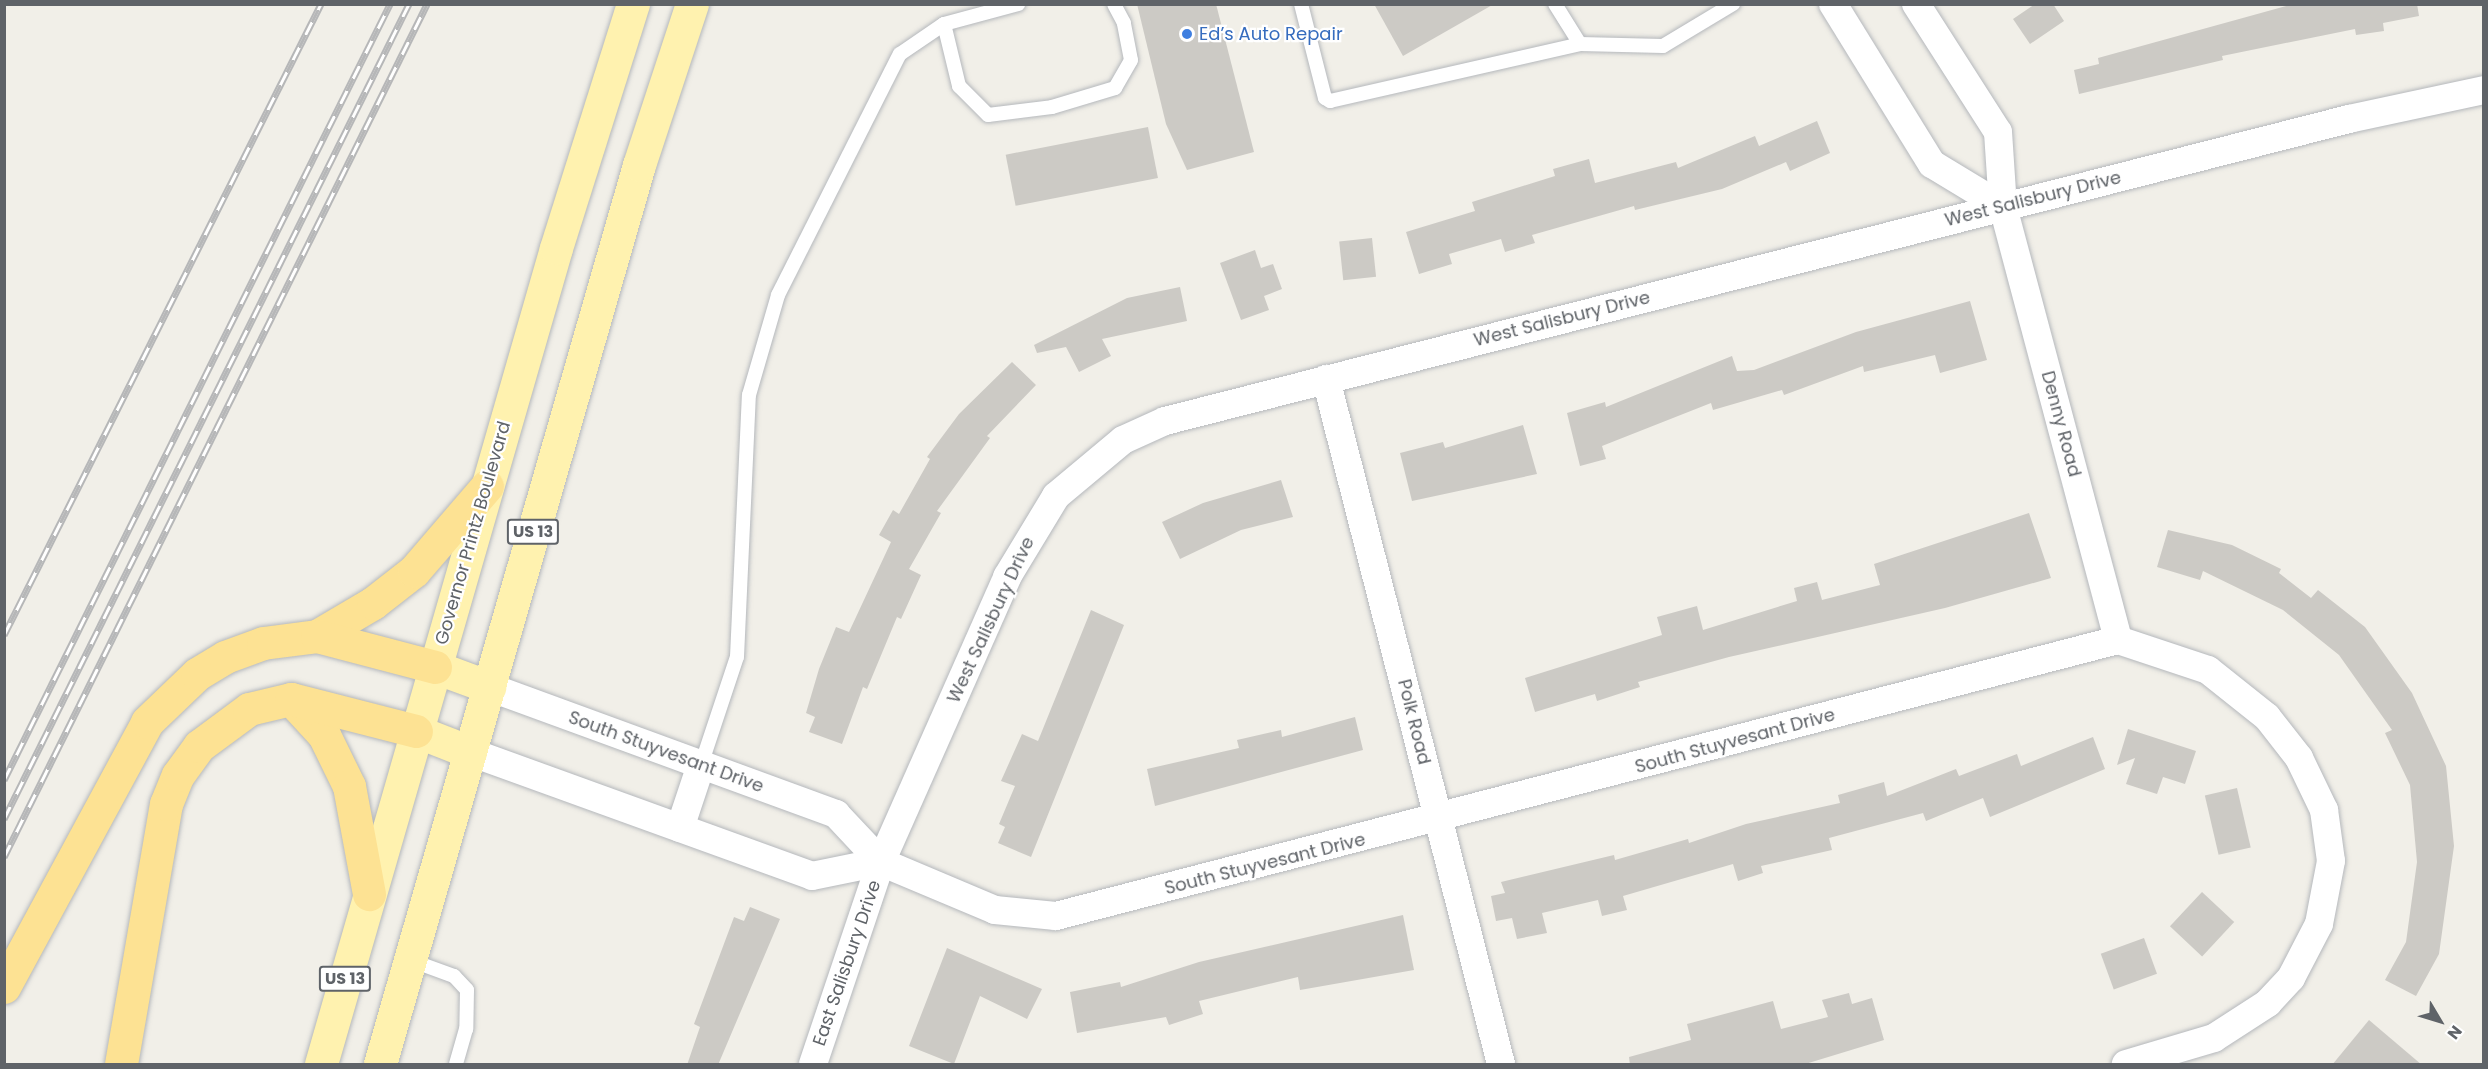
<!DOCTYPE html>
<meta charset="utf-8">
<style>
body{margin:0}
#map{position:relative;width:2488px;height:1069px;overflow:hidden;background:#f1efe8;font-family:Poppins,sans-serif}
div>[style]{position:absolute}
[style*='--x']{left:calc(var(--x)*1px);top:calc(var(--y)*1px);width:calc(var(--w)*1px);rotate:calc(var(--a)*1deg)}
.building>*{inset:0;background:#cccac5;transform-origin:0 0}
.roads{filter:drop-shadow(0 0 2px #b5b8bc) drop-shadow(0 0 2px #b5b8bc)}
.lane>*{height:14px;margin:-7px;padding:0 7px;transform-origin:7px;border-radius:7px;background:#fff}
.street>*{height:28px;margin:-14px;padding:0 14px;transform-origin:14px;border-radius:14px;background:#fff}
.primary>*{height:33px;margin:-16.5px;padding:0 16.5px;transform-origin:16.5px;border-radius:16.5px;background:#fff2af}
.highway>*{height:33px;margin:-16.5px;padding:0 16.5px;transform-origin:16.5px;border-radius:16.5px;background:#fde293}
.rail>*{height:7px;margin-top:-3.5px;transform-origin:0;background:repeating-linear-gradient(90deg,#fff 0 14px,#b6b7b8 0 28px);box-sizing:border-box;border-block:2px solid #b6b7b8}
.dots>*{width:16px;height:16px;translate:-50% -50%;box-sizing:border-box;border:3px solid #fff;border-radius:50%}
span{translate:-50% -50%;white-space:nowrap;text-align:center;line-height:1.15;-webkit-text-stroke:4.5px #fff;paint-order:stroke}
.shield-label span{padding:2px 4px;background:#fff;border:2px solid;border-radius:4px;-webkit-text-stroke-width:0}
.shield-label{font-size:16px;color:#5f6368;font-weight:700}
.shop-label{font-size:18px;color:#366cbe}
.left{translate:0 -50%;text-align:left}
.street-label{font-size:18px;color:#5f6368}
.frame{position:absolute;inset:0;border:6px solid #5f6368;pointer-events:none}
.north{position:absolute;left:2410px;top:991px;width:60px;height:60px;-webkit-text-stroke:4px #fff;paint-order:stroke;rotate:128deg;font-size:16px;font-weight:700;line-height:24px;text-align:center;color:#5f6368}
.north::after{content:'';display:block;margin:auto;width:21px;height:27px;background:#5f6368;clip-path:polygon(50% 0,100% 100%,50% 72%,0 100%)}
</style>
<div id="map">
<div class="building">
<div style="clip-path:polygon(1137px 4px,1216px 4px,1254px 152px,1187px 170px,1166px 124px)"></div>
<div style="clip-path:polygon(1374px 4px,1494px 4px,1403px 56px)"></div>
<div style="clip-path:polygon(2035px 4px,2053px 4px,2064px 21px,2030px 44px,2013px 19px)"></div>
<div style="clip-path:polygon(2293px 4px,2417px 4px,2419px 16px,2383px 23px,2384px 31px,2356px 35px,2355px 29px,2222px 56px,2223px 60px,2079px 94px,2074px 70px,2099px 64px,2098px 58px)"></div>
<div style="clip-path:polygon(1817px 121px,1830px 153px,1790px 171px,1786px 162px,1722px 189px,1635px 210px,1634px 206px,1532px 235px,1535px 243px,1505px 252px,1501px 239px,1449px 254px,1452px 264px,1419px 274px,1406px 232px,1475px 211px,1472px 202px,1555px 176px,1553px 169px,1589px 159px,1595px 183px,1676px 162px,1678px 168px,1755px 136px,1759px 146px)"></div>
<div style="left:1148px;top:127px;width:52px;height:145px;rotate:79deg"></div>
<div style="left:1372px;top:238px;width:39px;height:33px;rotate:84deg"></div>
<div style="clip-path:polygon(1255px 250px,1261px 268px,1273px 264px,1282px 289px,1264px 296px,1269px 310px,1241px 320px,1220px 263px)"></div>
<div style="clip-path:polygon(1180px 287px,1187px 321px,1102px 339px,1111px 356px,1079px 372px,1066px 347px,1037px 353px,1034px 345px,1127px 298px)"></div>
<div style="clip-path:polygon(1970px 301px,1987px 360px,1940px 373px,1935px 355px,1864px 372px,1863px 366px,1784px 395px,1782px 390px,1713px 410px,1711px 403px,1602px 446px,1606px 459px,1580px 466px,1567px 413px,1605px 402px,1606px 407px,1732px 356px,1737px 371px,1754px 370px,1856px 332px)"></div>
<div style="clip-path:polygon(1012px 362px,1036px 385px,987px 436px,990px 438px,937px 511px,941px 513px,909px 569px,921px 575px,901px 619px,897px 617px,867px 689px,863px 687px,842px 744px,809px 732px,815px 717px,806px 713px,819px 669px,836px 627px,849px 632px,891px 542px,879px 535px,893px 510px,899px 514px,930px 459px,927px 457px,959px 414px)"></div>
<div style="clip-path:polygon(1523px 425px,1537px 474px,1412px 501px,1400px 453px,1443px 442px,1445px 448px)"></div>
<div style="clip-path:polygon(1281px 480px,1293px 517px,1241px 530px,1180px 559px,1162px 522px,1203px 503px)"></div>
<div style="clip-path:polygon(2029px 513px,2051px 578px,1945px 608px,1729px 657px,1638px 682px,1640px 687px,1597px 701px,1595px 694px,1535px 712px,1525px 678px,1662px 635px,1657px 617px,1697px 606px,1703px 630px,1797px 601px,1794px 588px,1817px 582px,1822px 600px,1880px 585px,1874px 564px)"></div>
<div style="clip-path:polygon(2168px 530px,2232px 545px,2281px 569px,2279px 573px,2311px 598px,2318px 590px,2365px 627px,2412px 693px,2446px 766px,2454px 846px,2439px 954px,2416px 996px,2385px 980px,2406px 942px,2417px 862px,2410px 785px,2385px 733px,2392px 730px,2339px 655px,2283px 610px,2203px 571px,2200px 580px,2157px 567px)"></div>
<div style="clip-path:polygon(1091px 610px,1124px 625px,1031px 857px,998px 843px,1005px 827px,999px 824px,1015px 786px,1001px 781px,1022px 734px,1038px 741px)"></div>
<div style="clip-path:polygon(1355px 717px,1363px 750px,1155px 806px,1147px 769px,1239px 748px,1237px 740px,1281px 730px,1282px 737px)"></div>
<div style="clip-path:polygon(2128px 729px,2196px 751px,2185px 784px,2163px 777px,2157px 794px,2126px 784px,2135px 758px,2117px 765px)"></div>
<div style="clip-path:polygon(2093px 737px,2105px 769px,1990px 817px,1983px 798px,1926px 821px,1923px 813px,1829px 838px,1832px 850px,1761px 866px,1763px 873px,1738px 881px,1733px 864px,1623px 896px,1627px 910px,1602px 916px,1598px 900px,1542px 913px,1547px 933px,1517px 939px,1512px 918px,1496px 921px,1491px 896px,1505px 893px,1501px 882px,1614px 855px,1615px 860px,1688px 839px,1689px 843px,1746px 824px,1840px 803px,1838px 795px,1884px 782px,1887px 796px,1956px 769px,1959px 776px,2017px 754px,2021px 766px)"></div>
<div style="left:2237px;top:788px;width:61px;height:33px;rotate:77deg"></div>
<div style="left:2202px;top:892px;width:44px;height:47px;rotate:43deg"></div>
<div style="clip-path:polygon(750px 907px,780px 919px,718px 1065px,687px 1065px,700px 1027px,694px 1024px,734px 917px,744px 921px)"></div>
<div style="clip-path:polygon(1403px 915px,1414px 970px,1300px 990px,1298px 977px,1199px 1001px,1203px 1014px,1169px 1025px,1166px 1017px,1077px 1033px,1070px 992px,1120px 982px,1121px 987px,1199px 962px)"></div>
<div style="left:2144px;top:938px;width:38px;height:46px;rotate:70deg"></div>
<div style="clip-path:polygon(947px 948px,1042px 989px,1027px 1019px,980px 996px,954px 1064px,909px 1046px)"></div>
<div style="clip-path:polygon(1849px 993px,1852px 1004px,1872px 998px,1884px 1040px,1802px 1065px,1630px 1065px,1629px 1057px,1691px 1040px,1687px 1024px,1773px 1001px,1781px 1029px,1828px 1017px,1822px 1000px)"></div>
<div style="clip-path:polygon(2369px 1020px,2422px 1065px,2332px 1065px)"></div>
</div>
<div class="roads">
<div class="lane">
<div style="--x:1301;--y:4;--w:97;--a:75.7"></div>
<div style="--x:1325;--y:98;--w:6;--a:31"></div>
<div style="--x:1330;--y:101;--w:256;--a:-12.8"></div>
<div style="--x:1580;--y:44;--w:83;--a:1.4"></div>
<div style="--x:1663;--y:46;--w:82;--a:-31"></div>
<div style="--x:1555;--y:4;--w:47;--a:58"></div>
<div style="--x:944;--y:24;--w:64;--a:76.4"></div>
<div style="--x:959;--y:86;--w:41;--a:45"></div>
<div style="--x:988;--y:115;--w:64;--a:-7.1"></div>
<div style="--x:1052;--y:107;--w:66;--a:-16.8"></div>
<div style="--x:1115;--y:88;--w:32;--a:-60"></div>
<div style="--x:1131;--y:60;--w:38;--a:-101"></div>
<div style="--x:1124;--y:23;--w:21;--a:-118"></div>
<div style="--x:701;--y:765;--w:114;--a:-71.6"></div>
<div style="--x:737;--y:657;--w:262;--a:-87.4"></div>
<div style="--x:749;--y:395;--w:104;--a:-73.8"></div>
<div style="--x:778;--y:295;--w:270;--a:-63.2"></div>
<div style="--x:900;--y:54;--w:53;--a:-34.3"></div>
<div style="--x:944;--y:24;--w:77;--a:-15.1"></div>
<div style="--x:410;--y:960;--w:47;--a:20"></div>
<div style="--x:454;--y:976;--w:19;--a:47"></div>
<div style="--x:467;--y:990;--w:39;--a:91"></div>
<div style="--x:466;--y:1029;--w:36;--a:106"></div>
</div>
<div class="street">
<div style="--x:1833;--y:4;--w:188;--a:58.3"></div>
<div style="--x:1932;--y:164;--w:83;--a:31.2"></div>
<div style="--x:1916;--y:4;--w:152;--a:57.4"></div>
<div style="--x:1998;--y:132;--w:75;--a:86.2"></div>
<div style="--x:2003;--y:207;--w:448;--a:75.1"></div>
<div style="--x:1326;--y:379;--w:707;--a:75.67"></div>
<div style="--x:489;--y:687;--w:370;--a:20.1"></div>
<div style="--x:836;--y:814;--w:66;--a:46.8"></div>
<div style="--x:881;--y:862;--w:124;--a:22.8"></div>
<div style="--x:995;--y:910;--w:61;--a:5.6"></div>
<div style="--x:1056;--y:916;--w:1097;--a:-14.57"></div>
<div style="--x:2118;--y:640;--w:95;--a:18.4"></div>
<div style="--x:2208;--y:670;--w:75;--a:38.5"></div>
<div style="--x:2267;--y:717;--w:52;--a:52"></div>
<div style="--x:2299;--y:758;--w:58;--a:64.3"></div>
<div style="--x:2324;--y:810;--w:51;--a:82.2"></div>
<div style="--x:2331;--y:861;--w:64;--a:100.8"></div>
<div style="--x:2319;--y:924;--w:61;--a:117.4"></div>
<div style="--x:2291;--y:978;--w:34;--a:133"></div>
<div style="--x:2268;--y:1003;--w:64;--a:147.1"></div>
<div style="--x:2214;--y:1038;--w:92;--a:163.5"></div>
<div style="--x:470;--y:752;--w:364;--a:19.9"></div>
<div style="--x:812;--y:876;--w:70;--a:-11.5"></div>
<div style="--x:680;--y:828;--w:66;--a:-71.6"></div>
<div style="--x:813;--y:1064;--w:213;--a:-71.4"></div>
<div style="--x:881;--y:862;--w:312;--a:-66.1"></div>
<div style="--x:1007;--y:577;--w:95;--a:-58.8"></div>
<div style="--x:1056;--y:496;--w:87;--a:-39.9"></div>
<div style="--x:1123;--y:440;--w:46;--a:-24.3"></div>
<div style="--x:1165;--y:421;--w:1222;--a:-14.31"></div>
<div style="--x:2349;--y:119;--w:138;--a:-12.1"></div>
</div>
<div class="primary">
<div style="--x:435;--y:667;--w:58;--a:20.3"></div>
<div style="--x:416;--y:731;--w:58;--a:21.3"></div>
<div style="--x:321;--y:1064;--w:849;--a:-73.93"></div>
<div style="--x:556;--y:248;--w:256;--a:-72.5"></div>
<div style="--x:380;--y:1064;--w:936;--a:-73.93"></div>
<div style="--x:639;--y:165;--w:169;--a:-71.8"></div>
</div>
<div class="highway">
<div style="--x:317;--y:636;--w:65;--a:-30.5"></div>
<div style="--x:373;--y:603;--w:52;--a:-38"></div>
<div style="--x:414;--y:571;--w:112;--a:-49.3"></div>
<div style="--x:291;--y:699;--w:49;--a:47.5"></div>
<div style="--x:324;--y:735;--w:57;--a:63.9"></div>
<div style="--x:349;--y:786;--w:110;--a:79.5"></div>
<div style="--x:4;--y:987;--w:301;--a:-61.6"></div>
<div style="--x:147;--y:722;--w:69;--a:-43.8"></div>
<div style="--x:197;--y:674;--w:33;--a:-31"></div>
<div style="--x:225;--y:657;--w:40;--a:-20.2"></div>
<div style="--x:263;--y:643;--w:54;--a:-7.4"></div>
<div style="--x:317;--y:636;--w:122;--a:14.7"></div>
<div style="--x:121;--y:1064;--w:264;--a:-80.2"></div>
<div style="--x:166;--y:804;--w:31;--a:-68"></div>
<div style="--x:178;--y:775;--w:36;--a:-54"></div>
<div style="--x:199;--y:746;--w:62;--a:-36.5"></div>
<div style="--x:249;--y:709;--w:43;--a:-13.4"></div>
<div style="--x:291;--y:699;--w:129;--a:14.4"></div>
</div>
</div>
<div class="rail">
<div style="--x:4;--y:635;--w:706;--a:-63.33"></div>
<div style="--x:4;--y:780;--w:867;--a:-63.55"></div>
<div style="--x:4;--y:819;--w:910;--a:-63.58"></div>
<div style="--x:4;--y:857;--w:952;--a:-63.62"></div>
</div>
<div class="dots">
<div style="left:1187px;top:34px;background:#3f7fe0"></div>
</div>
<div class="shield-label">
<span style="left:533px;top:532px">US 13</span>
<span style="left:345px;top:979px">US 13</span>
</div>
<div class="shop-label">
<span class="left" style="left:1199px;top:34px">Ed’s Auto Repair</span>
</div>
<div class="street-label">
<span style="left:2033px;top:199px;rotate:-14deg">West Salisbury Drive</span>
<span style="left:1562px;top:319px;rotate:-14deg">West Salisbury Drive</span>
<span style="left:2061px;top:424px;rotate:75deg">Denny Road</span>
<span style="left:473px;top:533px;rotate:-74deg">Governor Printz Boulevard</span>
<span style="left:991px;top:620px;rotate:-65deg">West Salisbury Drive</span>
<span style="left:1414px;top:722px;rotate:76deg">Polk Road</span>
<span style="left:1735px;top:741px;rotate:-15deg">South Stuyvesant Drive</span>
<span style="left:666px;top:752px;rotate:20deg">South Stuyvesant Drive</span>
<span style="left:1265px;top:864px;rotate:-14deg">South Stuyvesant Drive</span>
<span style="left:847px;top:963px;rotate:-71deg">East Salisbury Drive</span>
</div>
<div class="frame"></div>
<div class="north">N</div>
</div>
